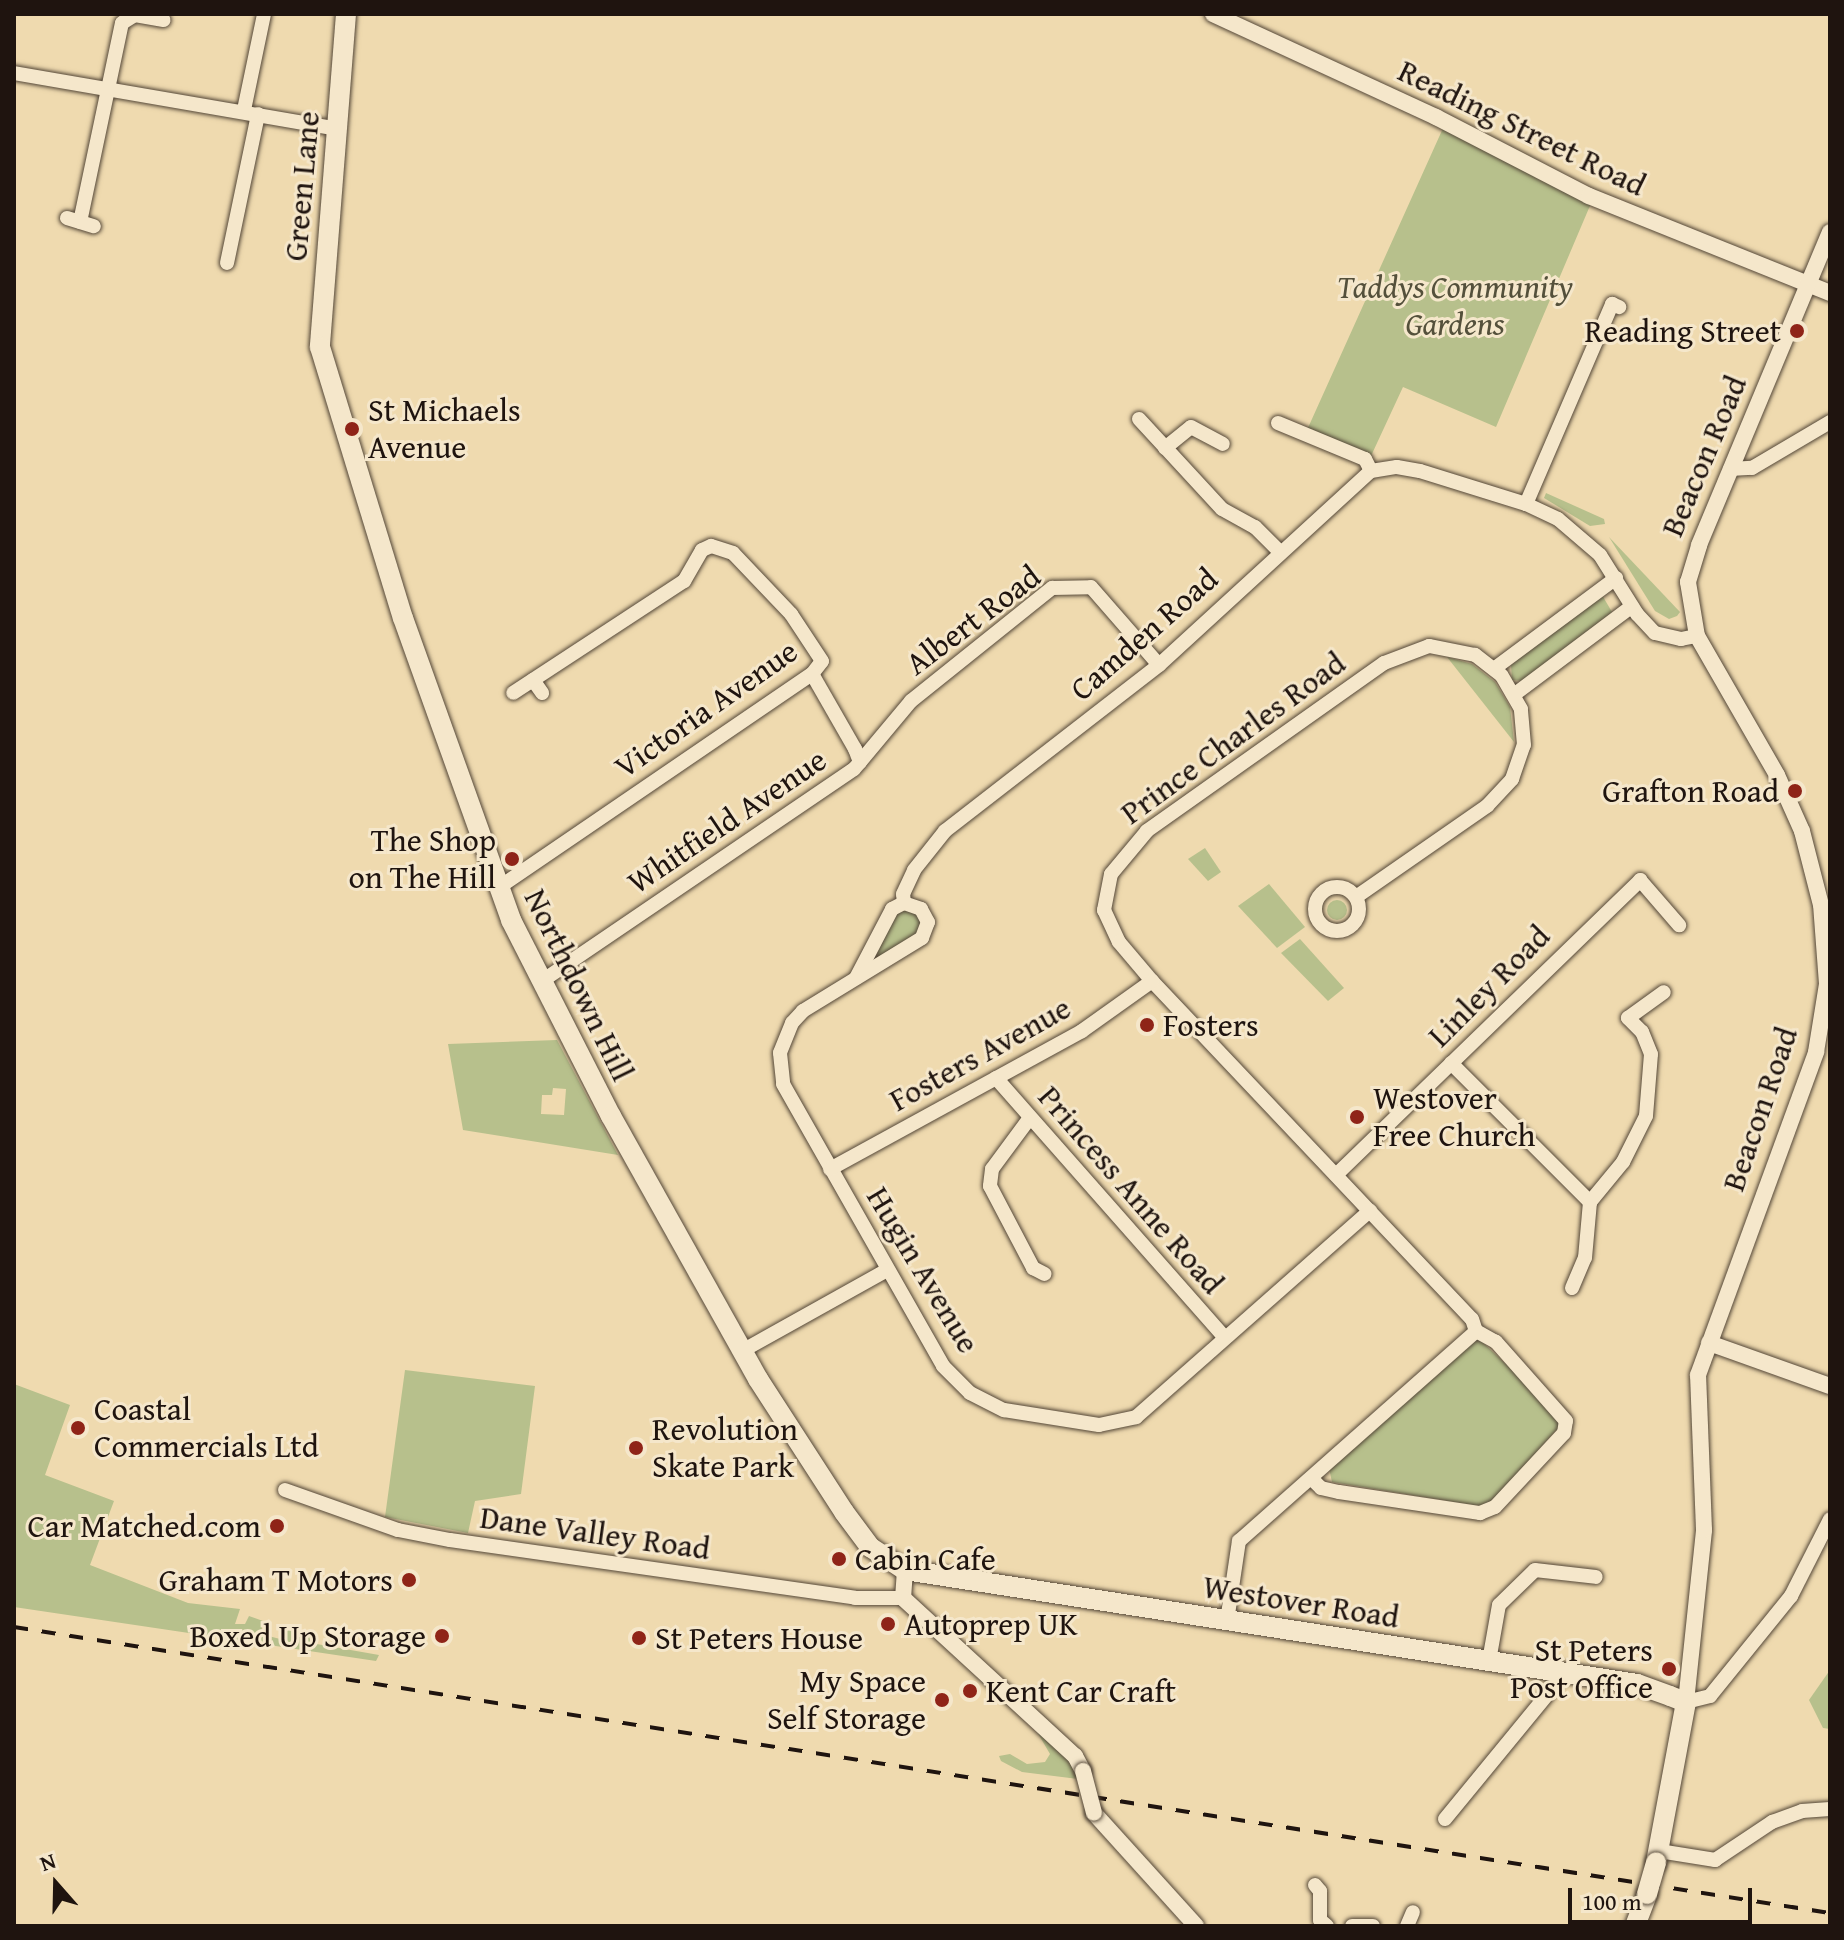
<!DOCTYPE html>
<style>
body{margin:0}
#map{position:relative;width:1844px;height:1940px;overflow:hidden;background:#efdaaf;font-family:"Gentium Book Plus",serif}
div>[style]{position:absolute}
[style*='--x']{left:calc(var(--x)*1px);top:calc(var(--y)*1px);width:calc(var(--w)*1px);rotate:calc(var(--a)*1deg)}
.green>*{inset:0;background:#b7c08c}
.round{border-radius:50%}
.roads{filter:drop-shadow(0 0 2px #534637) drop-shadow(0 0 2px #534637)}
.minor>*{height:14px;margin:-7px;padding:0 7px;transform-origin:7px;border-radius:7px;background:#f5e7cb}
.minor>.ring{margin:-7px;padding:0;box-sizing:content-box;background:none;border:14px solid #f5e7cb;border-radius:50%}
.tertiary>*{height:16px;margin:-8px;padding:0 8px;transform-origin:8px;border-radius:8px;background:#f5e7cb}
.secondary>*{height:20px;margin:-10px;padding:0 10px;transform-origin:10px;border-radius:10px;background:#f5e7cb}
.rail>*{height:4px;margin-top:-2px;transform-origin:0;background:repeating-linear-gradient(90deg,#1f140f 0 14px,transparent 0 28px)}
.bridges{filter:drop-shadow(0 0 2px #534637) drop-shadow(0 0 2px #534637)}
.tertiary-bridge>*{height:16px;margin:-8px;padding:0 8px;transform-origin:8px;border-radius:8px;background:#f5e7cb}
.secondary-bridge>*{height:20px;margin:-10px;padding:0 10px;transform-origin:10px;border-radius:10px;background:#f5e7cb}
.dots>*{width:22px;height:22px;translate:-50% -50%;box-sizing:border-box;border:4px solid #f5e7cb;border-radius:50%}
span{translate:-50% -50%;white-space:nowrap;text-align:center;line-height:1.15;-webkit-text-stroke:6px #f5e7cb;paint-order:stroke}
.street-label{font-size:32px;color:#1f140f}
.park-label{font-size:32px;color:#54503b;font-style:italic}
.poi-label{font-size:32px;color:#1f140f}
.right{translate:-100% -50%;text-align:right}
.left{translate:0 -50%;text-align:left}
.frame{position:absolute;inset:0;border:16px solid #1f140f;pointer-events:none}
.north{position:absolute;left:16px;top:1844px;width:80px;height:80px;-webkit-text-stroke:6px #f5e7cb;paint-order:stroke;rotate:340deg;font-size:22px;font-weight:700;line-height:32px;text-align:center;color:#1f140f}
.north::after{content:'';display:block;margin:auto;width:28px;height:36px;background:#1f140f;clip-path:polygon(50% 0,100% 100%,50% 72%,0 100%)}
.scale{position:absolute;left:1568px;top:1888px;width:184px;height:36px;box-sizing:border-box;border:4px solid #1f140f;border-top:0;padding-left:10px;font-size:24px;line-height:28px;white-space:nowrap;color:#1f140f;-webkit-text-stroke:6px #f5e7cb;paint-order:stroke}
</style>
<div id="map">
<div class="green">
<div style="clip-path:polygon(1444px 126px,1592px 201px,1496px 427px,1403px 387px,1371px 456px,1307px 430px)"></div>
<div style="clip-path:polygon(1546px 493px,1604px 519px,1605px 524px,1590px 526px,1544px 498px)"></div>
<div style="clip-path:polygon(1609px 537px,1680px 612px,1677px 616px,1669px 619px,1655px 611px)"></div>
<div style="clip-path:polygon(1602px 595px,1612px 612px,1523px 681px,1512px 680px,1511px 665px)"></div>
<div style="clip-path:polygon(1447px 657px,1472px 664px,1495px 682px,1510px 707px,1514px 742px)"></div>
<div style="clip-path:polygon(1205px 848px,1221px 872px,1208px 881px,1188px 859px)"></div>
<div style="clip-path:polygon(1269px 884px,1305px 927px,1277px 948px,1238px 906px)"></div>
<div class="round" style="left:1327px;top:900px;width:20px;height:20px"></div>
<div style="clip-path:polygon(909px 909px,921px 917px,922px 931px,874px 961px,895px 913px)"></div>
<div style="clip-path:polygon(1300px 939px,1344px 988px,1328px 1001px,1281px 953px)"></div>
<div style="clip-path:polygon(evenodd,557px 1040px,618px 1155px,463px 1130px,448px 1044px,557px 1040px,553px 1088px,566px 1089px,564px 1115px,541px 1114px,542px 1095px,552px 1095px,553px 1088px)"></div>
<div style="clip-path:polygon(1478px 1338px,1557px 1412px,1559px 1427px,1491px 1503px,1485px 1507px,1332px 1482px,1329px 1468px)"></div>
<div style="clip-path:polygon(405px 1370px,535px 1386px,521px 1494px,475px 1501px,468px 1533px,385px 1517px)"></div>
<div style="clip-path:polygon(14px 1384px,70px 1405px,45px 1475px,114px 1501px,90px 1565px,188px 1603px,240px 1609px,235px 1624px,245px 1624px,249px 1616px,263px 1621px,261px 1634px,280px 1639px,288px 1630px,312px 1636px,311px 1643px,379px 1655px,376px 1661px,14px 1607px)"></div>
<div style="clip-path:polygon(1830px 1670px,1830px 1729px,1823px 1728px,1809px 1700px)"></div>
<div style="clip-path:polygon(1033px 1725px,1073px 1765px,1078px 1779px,1022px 1772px,1001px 1761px,999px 1756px,1010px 1754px,1027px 1764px,1045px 1762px,1050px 1754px)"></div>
</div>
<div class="roads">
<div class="minor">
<div style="--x:14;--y:73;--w:328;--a:9.8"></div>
<div style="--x:244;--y:110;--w:98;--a:-78.2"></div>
<div style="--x:67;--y:218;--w:28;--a:17"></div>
<div style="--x:80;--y:222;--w:203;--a:-78.1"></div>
<div style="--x:122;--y:23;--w:15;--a:-32"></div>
<div style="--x:135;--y:15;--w:29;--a:10"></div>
<div style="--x:227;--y:263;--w:152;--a:-78.2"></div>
<div style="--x:1139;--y:419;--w:122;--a:47.3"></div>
<div style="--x:1222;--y:509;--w:38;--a:29"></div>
<div style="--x:1255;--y:527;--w:34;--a:45"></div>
<div style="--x:1278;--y:423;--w:94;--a:22.5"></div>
<div style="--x:1365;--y:459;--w:13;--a:63"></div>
<div style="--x:1165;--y:448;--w:33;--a:-39"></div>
<div style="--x:1191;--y:427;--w:36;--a:28"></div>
<div style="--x:1730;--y:469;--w:22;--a:-3"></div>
<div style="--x:1752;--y:468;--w:91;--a:-30.5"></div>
<div style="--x:1526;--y:504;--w:218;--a:-66.7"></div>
<div style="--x:1612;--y:304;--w:8;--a:23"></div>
<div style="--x:1495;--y:668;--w:151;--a:-36.6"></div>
<div style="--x:533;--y:680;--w:16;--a:55"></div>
<div style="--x:1515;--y:694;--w:146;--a:-36.9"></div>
<div style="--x:860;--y:762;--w:80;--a:-50.1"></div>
<div style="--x:911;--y:701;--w:181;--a:-38.7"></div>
<div style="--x:1052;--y:588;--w:39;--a:-1"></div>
<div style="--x:1091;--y:587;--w:103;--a:48.9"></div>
<div class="ring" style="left:1315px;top:887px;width:30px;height:30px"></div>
<div style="--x:498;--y:888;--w:380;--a:-34.3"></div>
<div style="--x:812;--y:674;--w:16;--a:-52"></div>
<div style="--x:822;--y:661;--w:56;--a:-123.4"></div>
<div style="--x:791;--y:614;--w:84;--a:-133.6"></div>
<div style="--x:733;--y:553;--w:23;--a:-162"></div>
<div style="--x:711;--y:546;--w:10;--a:156"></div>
<div style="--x:702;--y:550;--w:36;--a:120"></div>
<div style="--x:684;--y:581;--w:204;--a:146.8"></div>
<div style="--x:1356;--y:897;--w:160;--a:-34.8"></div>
<div style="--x:1487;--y:806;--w:37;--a:-47"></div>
<div style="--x:1512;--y:779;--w:36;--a:-71"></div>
<div style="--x:1524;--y:745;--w:36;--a:-95"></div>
<div style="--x:1521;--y:709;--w:39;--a:-120"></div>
<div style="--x:1501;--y:675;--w:33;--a:-142"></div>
<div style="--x:1475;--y:655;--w:47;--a:-168.9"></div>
<div style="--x:1429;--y:646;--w:48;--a:159.3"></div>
<div style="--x:1384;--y:663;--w:291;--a:144.7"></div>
<div style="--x:1147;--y:831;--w:56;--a:129.9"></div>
<div style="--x:1111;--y:874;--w:37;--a:101"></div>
<div style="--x:1104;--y:910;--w:35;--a:65"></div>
<div style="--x:1119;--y:942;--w:51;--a:49.8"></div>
<div style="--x:1152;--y:981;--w:465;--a:46.6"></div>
<div style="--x:1472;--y:1319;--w:13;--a:72"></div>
<div style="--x:904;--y:903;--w:9;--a:-96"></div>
<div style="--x:903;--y:894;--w:26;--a:-65"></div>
<div style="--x:914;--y:870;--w:50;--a:-51.5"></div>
<div style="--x:945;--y:831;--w:271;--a:-37.8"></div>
<div style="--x:1159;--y:665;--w:287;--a:-42.5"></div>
<div style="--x:1371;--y:471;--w:26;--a:-9"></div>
<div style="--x:1397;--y:467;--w:23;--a:10"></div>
<div style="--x:1420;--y:471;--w:111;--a:17.3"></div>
<div style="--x:1526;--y:504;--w:35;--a:25"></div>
<div style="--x:1558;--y:519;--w:55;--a:40.6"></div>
<div style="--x:1600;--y:555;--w:70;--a:57.9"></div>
<div style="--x:1637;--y:614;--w:26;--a:47"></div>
<div style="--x:1655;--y:633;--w:27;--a:13"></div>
<div style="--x:1681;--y:639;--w:16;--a:-11"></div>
<div style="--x:856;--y:978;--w:78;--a:-62.4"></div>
<div style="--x:892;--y:909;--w:13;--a:-27"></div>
<div style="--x:904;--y:903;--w:18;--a:19"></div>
<div style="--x:921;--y:909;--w:15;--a:62"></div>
<div style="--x:928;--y:922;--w:17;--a:111"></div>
<div style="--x:922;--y:938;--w:140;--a:148.5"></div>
<div style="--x:803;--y:1011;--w:16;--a:133"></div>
<div style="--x:792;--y:1023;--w:32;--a:112"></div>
<div style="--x:780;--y:1053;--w:31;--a:84"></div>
<div style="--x:783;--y:1084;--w:324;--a:60.4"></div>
<div style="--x:943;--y:1366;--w:38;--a:45"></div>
<div style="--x:970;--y:1393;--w:38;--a:27"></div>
<div style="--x:1004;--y:1410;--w:96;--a:9"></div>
<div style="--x:1099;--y:1425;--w:38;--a:-12"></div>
<div style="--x:1136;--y:1417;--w:312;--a:-41.4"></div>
<div style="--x:542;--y:981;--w:377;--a:-34.2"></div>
<div style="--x:854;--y:769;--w:9;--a:-49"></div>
<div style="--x:860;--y:762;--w:14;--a:-111"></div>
<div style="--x:855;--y:749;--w:86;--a:-119.8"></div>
<div style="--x:1451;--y:1063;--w:197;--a:45"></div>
<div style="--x:996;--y:1078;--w:346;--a:48.6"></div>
<div style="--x:1029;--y:1119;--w:62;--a:126.5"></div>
<div style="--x:992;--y:1169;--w:17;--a:97"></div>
<div style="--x:990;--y:1186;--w:93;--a:62.3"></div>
<div style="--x:1033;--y:1268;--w:13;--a:27"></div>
<div style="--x:830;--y:1169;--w:287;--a:-28.7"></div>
<div style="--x:1082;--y:1031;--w:86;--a:-35.5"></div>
<div style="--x:1336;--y:1175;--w:424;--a:-44.1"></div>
<div style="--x:1640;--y:880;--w:60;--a:49.1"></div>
<div style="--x:1572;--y:1288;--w:33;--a:-67"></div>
<div style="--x:1585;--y:1258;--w:56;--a:-84.9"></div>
<div style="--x:1590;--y:1202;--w:52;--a:-50.5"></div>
<div style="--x:1623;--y:1162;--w:51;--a:-63.4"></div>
<div style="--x:1646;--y:1116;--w:62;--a:-85.4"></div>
<div style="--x:1651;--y:1054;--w:24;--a:-112"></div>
<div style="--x:1642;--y:1032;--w:20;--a:-135"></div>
<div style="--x:1628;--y:1018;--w:44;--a:-35.8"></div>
<div style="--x:742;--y:1351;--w:166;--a:-29.2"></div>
<div style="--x:1311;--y:1478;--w:14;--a:45"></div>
<div style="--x:1321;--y:1488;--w:18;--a:13"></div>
<div style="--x:1339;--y:1492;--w:143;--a:8.5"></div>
<div style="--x:1480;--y:1513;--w:16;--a:-22"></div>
<div style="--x:1495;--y:1507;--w:101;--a:-47"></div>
<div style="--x:1564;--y:1433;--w:12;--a:-81"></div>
<div style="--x:1566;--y:1421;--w:106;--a:-131.5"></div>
<div style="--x:1496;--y:1342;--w:23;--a:-151"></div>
<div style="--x:285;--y:1490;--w:120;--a:19.5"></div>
<div style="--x:398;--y:1530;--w:53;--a:10.9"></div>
<div style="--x:450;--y:1540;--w:409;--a:8.1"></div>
<div style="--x:855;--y:1598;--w:48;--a:0"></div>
<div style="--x:1227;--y:1621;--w:81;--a:-81.5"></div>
<div style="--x:1239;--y:1541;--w:317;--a:-41.5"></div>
<div style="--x:1489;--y:1661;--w:57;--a:-79.9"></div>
<div style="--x:1499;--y:1605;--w:50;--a:-44.2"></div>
<div style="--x:1535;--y:1570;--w:61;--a:6.5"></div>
<div style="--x:1686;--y:1702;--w:25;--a:-14"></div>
<div style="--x:1710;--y:1696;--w:129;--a:-51"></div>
<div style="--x:1791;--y:1596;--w:86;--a:-63.1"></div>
<div style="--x:1445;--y:1819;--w:188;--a:-50.6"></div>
<div style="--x:1659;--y:1851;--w:57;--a:9.1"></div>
<div style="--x:1715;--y:1860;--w:69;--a:-33.7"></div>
<div style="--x:1772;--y:1822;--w:32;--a:-20"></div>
<div style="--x:1802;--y:1811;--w:28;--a:-4"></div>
<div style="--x:1315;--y:1885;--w:8;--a:50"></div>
<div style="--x:1320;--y:1891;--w:29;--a:90"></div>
<div style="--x:1320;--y:1920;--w:9;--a:41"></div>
<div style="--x:1352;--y:1926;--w:21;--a:0"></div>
<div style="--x:1407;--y:1926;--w:15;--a:-67"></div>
</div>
<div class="tertiary">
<div style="--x:1213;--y:14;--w:246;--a:24.8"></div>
<div style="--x:1436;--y:117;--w:172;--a:27.3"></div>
<div style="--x:1589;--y:196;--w:260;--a:21.9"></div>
<div style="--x:1709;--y:1343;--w:128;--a:19.6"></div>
<div style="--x:905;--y:1570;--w:28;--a:94"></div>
<div style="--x:903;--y:1598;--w:234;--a:42.6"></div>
<div style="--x:1075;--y:1756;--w:17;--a:62"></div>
<div style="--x:1686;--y:1702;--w:173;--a:-84"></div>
<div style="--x:1704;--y:1530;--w:155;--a:-92.2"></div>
<div style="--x:1698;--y:1375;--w:344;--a:-69.9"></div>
<div style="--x:1816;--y:1052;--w:69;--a:-80.8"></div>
<div style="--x:1827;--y:984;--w:79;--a:-94.3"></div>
<div style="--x:1821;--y:905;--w:76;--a:-104.4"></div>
<div style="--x:1802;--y:831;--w:61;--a:-114.1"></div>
<div style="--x:1777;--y:775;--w:160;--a:-119.9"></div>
<div style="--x:1697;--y:636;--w:55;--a:-99.5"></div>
<div style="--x:1688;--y:582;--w:39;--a:-73"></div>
<div style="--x:1699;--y:545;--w:339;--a:-67.3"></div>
<div style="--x:1094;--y:1813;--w:152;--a:47.9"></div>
</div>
<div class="secondary">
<div style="--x:346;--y:14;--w:334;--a:94.5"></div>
<div style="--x:320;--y:347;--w:283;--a:73"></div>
<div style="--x:403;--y:618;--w:321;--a:70.3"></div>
<div style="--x:511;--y:920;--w:220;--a:63"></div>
<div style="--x:611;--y:1116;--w:301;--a:60.8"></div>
<div style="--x:758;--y:1379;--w:158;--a:57.1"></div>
<div style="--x:844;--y:1512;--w:44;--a:53.4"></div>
<div style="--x:870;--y:1547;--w:42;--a:33.3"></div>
<div style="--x:905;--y:1570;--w:741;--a:8.85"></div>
<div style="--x:1637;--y:1684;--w:35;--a:20"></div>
<div style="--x:1670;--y:1696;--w:17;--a:21"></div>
<div style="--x:1686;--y:1702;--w:163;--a:100.6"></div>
<div style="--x:1635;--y:1926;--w:34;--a:-69"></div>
</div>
</div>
<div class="rail">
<div style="--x:14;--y:1627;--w:1838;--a:8.95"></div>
</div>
<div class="bridges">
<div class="tertiary-bridge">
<div style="--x:1083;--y:1771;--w:43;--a:75.3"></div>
</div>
<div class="secondary-bridge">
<div style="--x:1647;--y:1894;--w:33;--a:-74"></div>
</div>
</div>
<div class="dots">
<div style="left:1797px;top:331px;background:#8f2418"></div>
<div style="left:352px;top:429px;background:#8f2418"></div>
<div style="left:1795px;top:791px;background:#8f2418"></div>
<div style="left:512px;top:859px;background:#8f2418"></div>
<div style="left:1147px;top:1025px;background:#8f2418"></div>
<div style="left:1357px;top:1117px;background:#8f2418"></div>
<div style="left:78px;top:1428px;background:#8f2418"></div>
<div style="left:636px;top:1448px;background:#8f2418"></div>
<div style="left:277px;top:1526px;background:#8f2418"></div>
<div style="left:839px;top:1559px;background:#8f2418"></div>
<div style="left:409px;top:1580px;background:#8f2418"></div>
<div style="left:888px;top:1624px;background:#8f2418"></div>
<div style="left:442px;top:1636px;background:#8f2418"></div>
<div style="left:639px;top:1638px;background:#8f2418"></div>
<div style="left:1669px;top:1669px;background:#8f2418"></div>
<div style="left:970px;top:1691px;background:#8f2418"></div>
<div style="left:942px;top:1700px;background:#8f2418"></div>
</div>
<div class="street-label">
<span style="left:1522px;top:128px;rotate:26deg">Reading Street Road</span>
<span style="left:302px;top:186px;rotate:-85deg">Green Lane</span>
<span style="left:1704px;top:456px;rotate:-67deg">Beacon Road</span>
<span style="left:973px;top:620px;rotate:-37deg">Albert Road</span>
<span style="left:1144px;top:634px;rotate:-41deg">Camden Road</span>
<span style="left:706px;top:709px;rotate:-35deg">Victoria Avenue</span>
<span style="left:1233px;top:738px;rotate:-36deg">Prince Charles Road</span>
<span style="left:727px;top:821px;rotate:-34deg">Whitfield Avenue</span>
<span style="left:579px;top:985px;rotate:64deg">Northdown Hill</span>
<span style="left:1489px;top:986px;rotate:-45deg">Linley Road</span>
<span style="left:980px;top:1054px;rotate:-29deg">Fosters Avenue</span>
<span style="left:1760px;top:1109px;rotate:-71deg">Beacon Road</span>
<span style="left:1131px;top:1190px;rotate:49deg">Princess Anne Road</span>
<span style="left:923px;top:1270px;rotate:59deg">Hugin Avenue</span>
<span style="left:595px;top:1533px;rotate:8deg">Dane Valley Road</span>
<span style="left:1301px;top:1602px;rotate:9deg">Westover Road</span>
</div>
<div class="park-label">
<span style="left:1455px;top:306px">Taddys Community<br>Gardens</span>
</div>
<div class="poi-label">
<span class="right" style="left:1781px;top:331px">Reading Street</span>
<span class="left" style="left:368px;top:429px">St Michaels<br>Avenue</span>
<span class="right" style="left:1779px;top:791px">Grafton Road</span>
<span class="right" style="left:496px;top:859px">The Shop<br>on The Hill</span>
<span class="left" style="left:1163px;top:1025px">Fosters</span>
<span class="left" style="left:1373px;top:1117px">Westover<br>Free Church</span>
<span class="left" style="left:94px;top:1428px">Coastal<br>Commercials Ltd</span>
<span class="left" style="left:652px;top:1448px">Revolution<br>Skate Park</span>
<span class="right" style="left:261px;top:1526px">Car Matched.com</span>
<span class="left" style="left:855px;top:1559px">Cabin Cafe</span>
<span class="right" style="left:393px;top:1580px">Graham T Motors</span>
<span class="left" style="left:904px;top:1624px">Autoprep UK</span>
<span class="right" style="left:426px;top:1636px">Boxed Up Storage</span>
<span class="left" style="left:655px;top:1638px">St Peters House</span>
<span class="right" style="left:1653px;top:1669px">St Peters<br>Post Office</span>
<span class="right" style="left:926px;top:1700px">My Space<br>Self Storage</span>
<span class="left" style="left:986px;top:1691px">Kent Car Craft</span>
</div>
<div class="frame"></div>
<div class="north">N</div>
<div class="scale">100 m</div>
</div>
